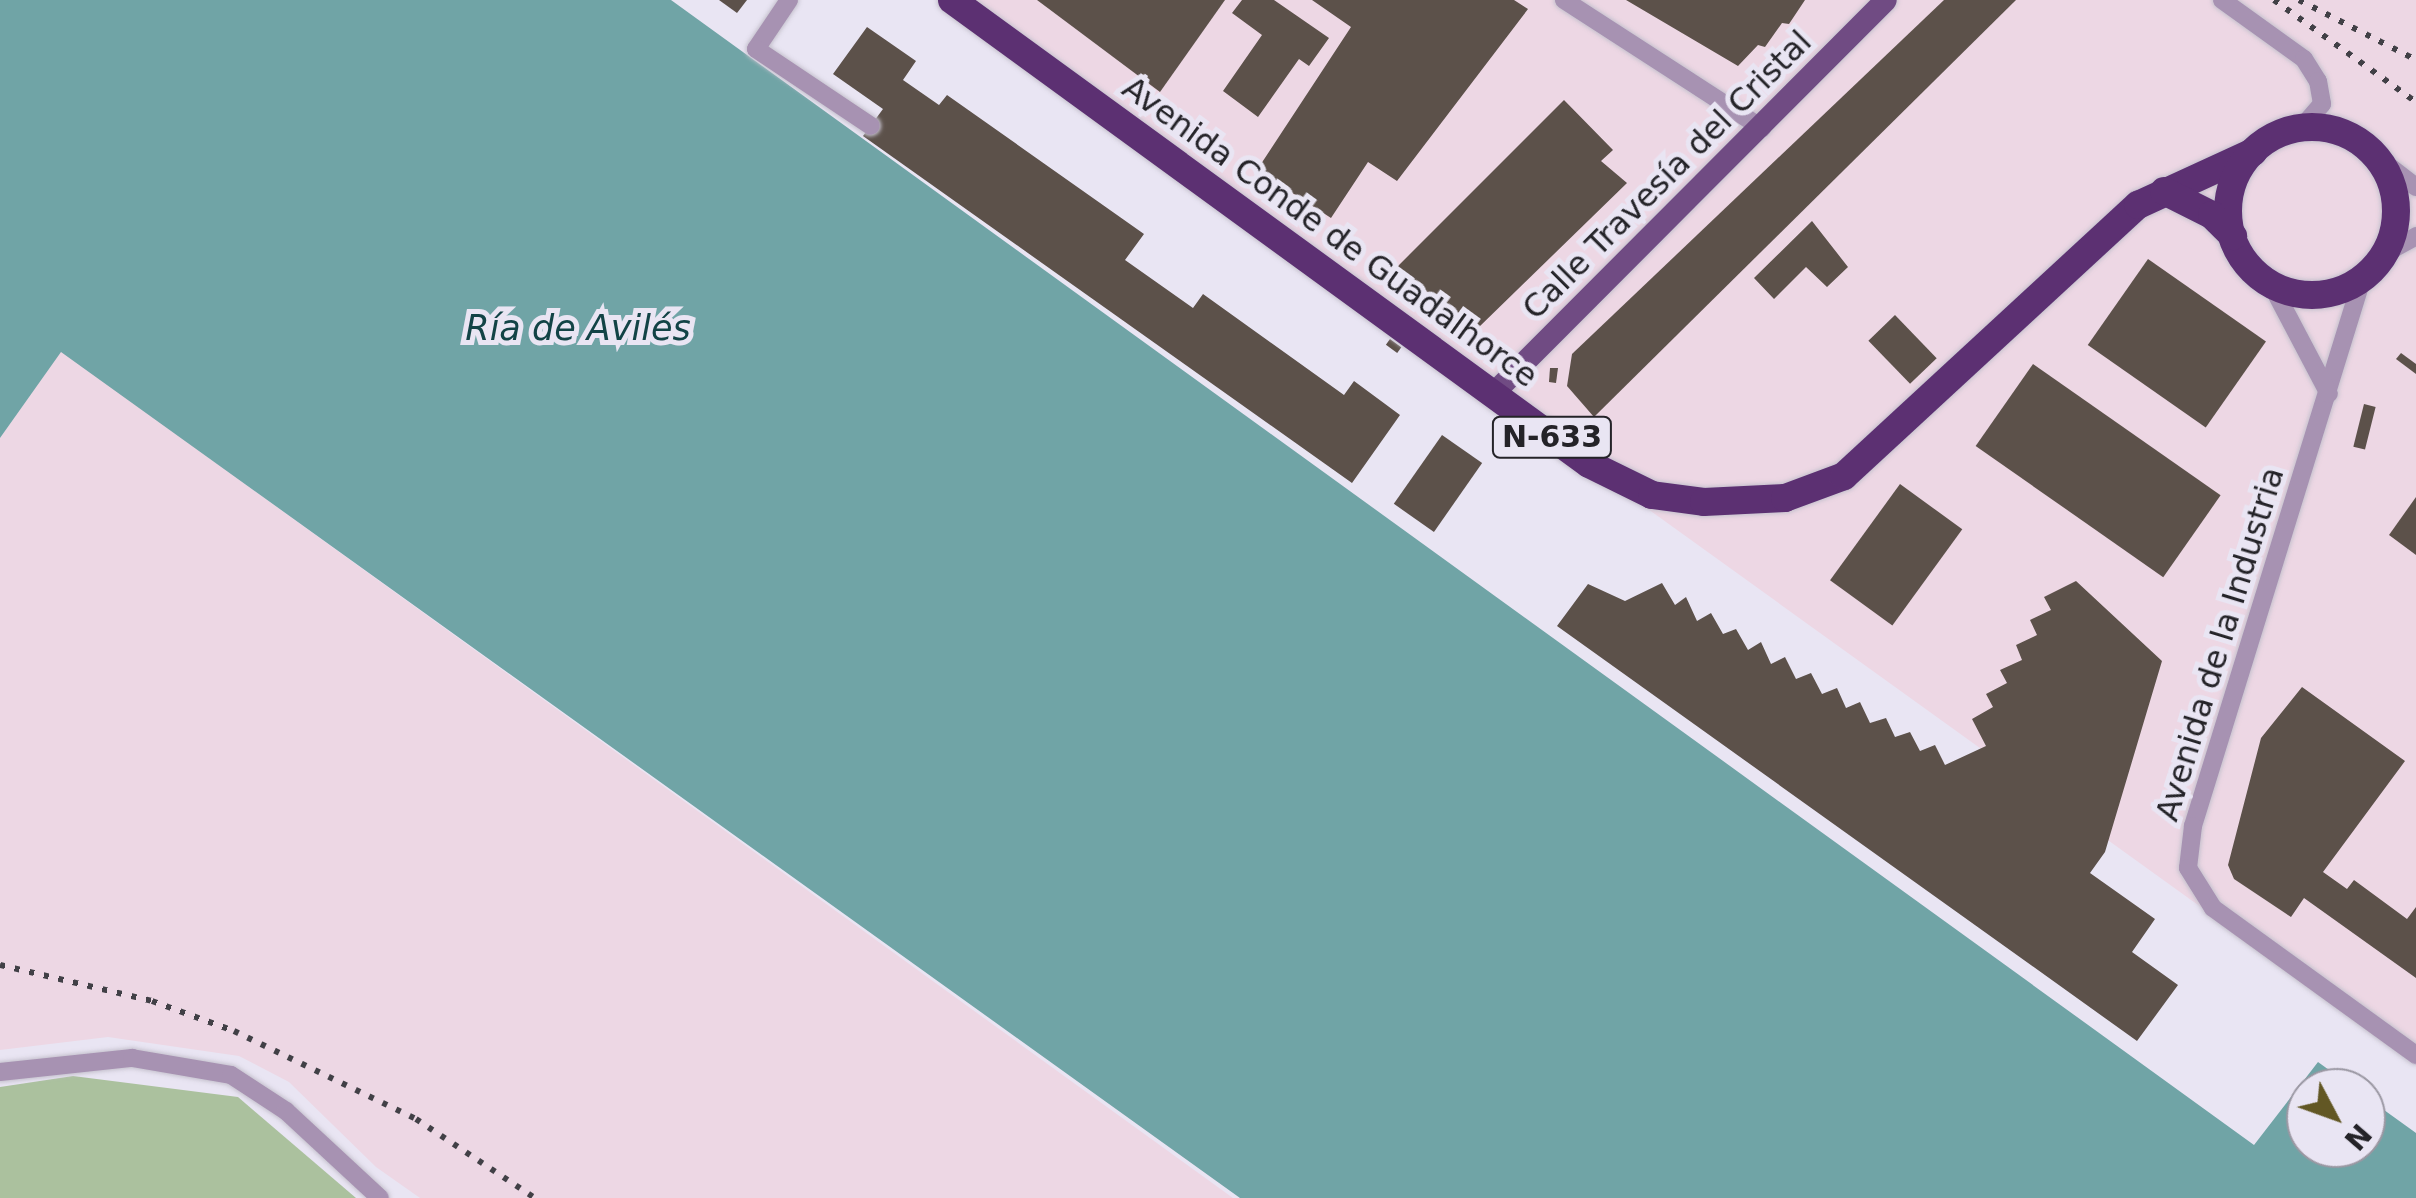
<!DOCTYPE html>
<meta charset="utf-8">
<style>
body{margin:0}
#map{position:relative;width:2416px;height:1198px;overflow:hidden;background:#e9e5f3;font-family:"DejaVu Sans",sans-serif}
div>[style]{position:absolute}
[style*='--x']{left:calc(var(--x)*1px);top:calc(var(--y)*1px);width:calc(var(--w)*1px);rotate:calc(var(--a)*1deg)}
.industrial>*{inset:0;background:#edd7e4}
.forest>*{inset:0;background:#abc19e}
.water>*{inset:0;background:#70a4a6}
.building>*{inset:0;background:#5c514a;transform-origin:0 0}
.roads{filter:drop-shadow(0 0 2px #c6c2ce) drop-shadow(0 0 2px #c6c2ce)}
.minor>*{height:18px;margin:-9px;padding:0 9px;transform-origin:9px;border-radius:9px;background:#a792b2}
.major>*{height:22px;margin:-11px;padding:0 11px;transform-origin:11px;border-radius:11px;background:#704b83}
.highway>*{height:28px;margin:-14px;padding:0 14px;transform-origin:14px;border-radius:14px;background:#5c3072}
.highway>.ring{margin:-14px;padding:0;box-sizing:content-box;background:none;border:28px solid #5c3072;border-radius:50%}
.rail>*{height:6px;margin-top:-3px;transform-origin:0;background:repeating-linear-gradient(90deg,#414046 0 5px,transparent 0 15px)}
span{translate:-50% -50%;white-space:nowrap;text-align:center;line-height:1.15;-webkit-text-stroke:10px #e9e5f3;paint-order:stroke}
.shield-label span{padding:2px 8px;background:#e9e5f3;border:2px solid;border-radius:8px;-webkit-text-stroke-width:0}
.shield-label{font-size:30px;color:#242328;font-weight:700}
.street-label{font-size:32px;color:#242328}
.water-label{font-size:35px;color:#124346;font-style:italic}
.north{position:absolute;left:2286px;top:1068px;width:100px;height:100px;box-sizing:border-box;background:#e9e5f3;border:2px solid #9a97a2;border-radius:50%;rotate:131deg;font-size:28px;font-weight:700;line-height:40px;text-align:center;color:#242328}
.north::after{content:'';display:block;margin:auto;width:35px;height:45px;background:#625724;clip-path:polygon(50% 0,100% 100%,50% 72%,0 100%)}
</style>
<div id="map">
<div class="industrial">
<div style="clip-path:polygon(941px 0,2416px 0,2416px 1062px)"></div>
<div style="clip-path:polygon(61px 351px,1233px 1198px,420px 1198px,376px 1167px,289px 1082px,239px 1056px,108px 1037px,0 1050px,0 438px)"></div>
</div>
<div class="forest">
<div style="clip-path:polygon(73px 1076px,238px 1097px,356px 1198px,0 1198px,0 1087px)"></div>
</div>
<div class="water">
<div style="clip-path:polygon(0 0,671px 0,2254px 1145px,2318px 1062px,2354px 1088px,2306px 1088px,2306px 1148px,2366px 1148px,2366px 1097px,2416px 1133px,2416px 1198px,1240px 1198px,61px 352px,0 438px)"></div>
</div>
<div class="building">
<div style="clip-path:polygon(719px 0,747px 0,737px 13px)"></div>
<div style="clip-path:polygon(1037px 0,1225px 0,1160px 92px)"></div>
<div style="clip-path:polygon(1242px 0,1274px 0,1329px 38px,1309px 66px,1299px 59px,1258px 117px,1223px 91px,1262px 35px,1232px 13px)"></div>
<div style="clip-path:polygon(1312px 0,1514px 0,1528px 9px,1397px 181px,1368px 162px,1331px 218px,1257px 170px,1351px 27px)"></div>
<div style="clip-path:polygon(1626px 0,1805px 0,1789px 24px,1782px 23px,1765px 47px,1758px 45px,1738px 66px)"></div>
<div style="clip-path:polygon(1944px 0,2016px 0,1594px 417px,1567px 386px,1572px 354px)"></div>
<div style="clip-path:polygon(867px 27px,916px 61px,903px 80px,939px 105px,947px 95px,1144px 234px,1125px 260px,1193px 308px,1203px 294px,1344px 395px,1354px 381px,1400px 415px,1352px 483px,863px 136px,883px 109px,833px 74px)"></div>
<div style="clip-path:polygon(1564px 100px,1613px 150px,1601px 161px,1627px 183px,1478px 328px,1395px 269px)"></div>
<div style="clip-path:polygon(1812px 221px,1848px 267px,1827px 287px,1806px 267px,1774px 299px,1754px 278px)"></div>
<div style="left:2148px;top:259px;width:144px;height:105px;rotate:35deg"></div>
<div style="left:1895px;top:315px;width:60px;height:37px;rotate:46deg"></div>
<div style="left:1390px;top:339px;width:14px;height:7px;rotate:36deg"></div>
<div style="clip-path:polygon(2401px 353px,2416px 364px,2416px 374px,2396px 359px)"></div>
<div style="left:2033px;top:364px;width:229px;height:100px;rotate:35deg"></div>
<div style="clip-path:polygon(1550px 368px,1558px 368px,1556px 383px,1549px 382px)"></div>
<div style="left:2364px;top:404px;width:12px;height:44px;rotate:14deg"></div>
<div style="left:1442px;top:435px;width:49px;height:84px;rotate:35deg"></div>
<div style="left:1900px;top:484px;width:77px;height:119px;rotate:36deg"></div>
<div style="clip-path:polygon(2416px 497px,2416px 555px,2389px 535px)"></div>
<div style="clip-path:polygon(2076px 581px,2162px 661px,2105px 852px,2090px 873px,2155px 919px,2132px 952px,2178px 985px,2137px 1041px,1557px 626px,1588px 584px,1625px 601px,1662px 583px,1675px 605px,1686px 597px,1697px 621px,1711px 613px,1723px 634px,1736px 629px,1748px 650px,1761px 642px,1771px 664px,1785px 657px,1796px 679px,1811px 673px,1822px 694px,1837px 688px,1846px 708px,1860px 702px,1870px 723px,1886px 718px,1895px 737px,1910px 732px,1920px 751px,1935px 745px,1945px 765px,1986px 746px,1972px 719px,1993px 707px,1986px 694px,2007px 683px,2000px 670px,2022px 660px,2016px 645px,2037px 635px,2030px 620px,2051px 610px,2044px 597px)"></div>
<div style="clip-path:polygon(2302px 687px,2405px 761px,2323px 872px,2347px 889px,2354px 880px,2407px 919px,2416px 907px,2416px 978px,2304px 898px,2291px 917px,2234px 879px,2228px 865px,2261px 738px)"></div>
</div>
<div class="roads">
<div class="minor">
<div style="--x:789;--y:0;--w:59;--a:124"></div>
<div style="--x:756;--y:49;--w:138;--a:33.8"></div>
<div style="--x:1564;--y:0;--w:236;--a:32.9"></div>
<div style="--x:2222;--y:0;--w:101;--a:35.7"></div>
<div style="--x:2304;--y:59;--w:26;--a:58"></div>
<div style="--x:2318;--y:81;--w:23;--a:80"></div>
<div style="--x:2322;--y:104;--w:30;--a:131"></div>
<div style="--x:2377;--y:157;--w:49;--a:37.6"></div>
<div style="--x:2384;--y:254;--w:37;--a:-29"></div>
<div style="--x:2362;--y:279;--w:573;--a:107.17"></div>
<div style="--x:2193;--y:826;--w:42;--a:96.8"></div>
<div style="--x:2188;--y:868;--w:47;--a:58"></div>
<div style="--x:2213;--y:908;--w:251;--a:35.9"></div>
<div style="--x:2271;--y:284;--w:124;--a:62.2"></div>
<div style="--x:0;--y:1072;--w:133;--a:-6.1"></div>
<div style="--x:132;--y:1058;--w:100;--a:9.7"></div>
<div style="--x:231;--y:1075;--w:66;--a:33.2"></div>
<div style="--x:286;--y:1111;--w:128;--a:42.8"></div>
</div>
<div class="major">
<div style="--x:1493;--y:394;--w:556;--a:-45.07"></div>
</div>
<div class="highway">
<div style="--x:952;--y:0;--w:788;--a:36.07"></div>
<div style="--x:1589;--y:464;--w:70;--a:26.2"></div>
<div style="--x:1652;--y:495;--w:52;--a:7.7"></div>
<div style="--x:1704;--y:502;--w:81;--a:-2.8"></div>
<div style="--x:1785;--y:498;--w:63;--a:-20.4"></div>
<div style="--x:1844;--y:476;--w:400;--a:-42.7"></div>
<div style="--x:2138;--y:205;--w:127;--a:-24.7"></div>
<div class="ring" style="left:2228px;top:127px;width:140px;height:140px"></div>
<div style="--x:2164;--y:191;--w:54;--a:26.6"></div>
<div style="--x:2212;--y:215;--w:30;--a:45"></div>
</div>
</div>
<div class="rail">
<div style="--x:2274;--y:0;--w:175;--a:35.7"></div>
<div style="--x:2299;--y:0;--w:131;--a:27.1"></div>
<div style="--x:0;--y:965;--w:156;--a:13.3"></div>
<div style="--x:152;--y:1001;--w:87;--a:20.1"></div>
<div style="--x:234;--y:1031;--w:202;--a:25.8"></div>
<div style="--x:416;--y:1119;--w:143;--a:33.6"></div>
</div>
<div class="shield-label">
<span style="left:1552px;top:437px">N-633</span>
</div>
<div class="street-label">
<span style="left:1667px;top:175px;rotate:-45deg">Calle Travesía del Cristal</span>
<span style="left:1330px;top:232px;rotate:36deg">Avenida Conde de Guadalhorce</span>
<span style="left:2220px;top:644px;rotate:-73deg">Avenida de la Industria</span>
</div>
<div class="water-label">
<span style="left:578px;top:328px">Ría de Avilés</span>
</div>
<div class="north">N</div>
</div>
